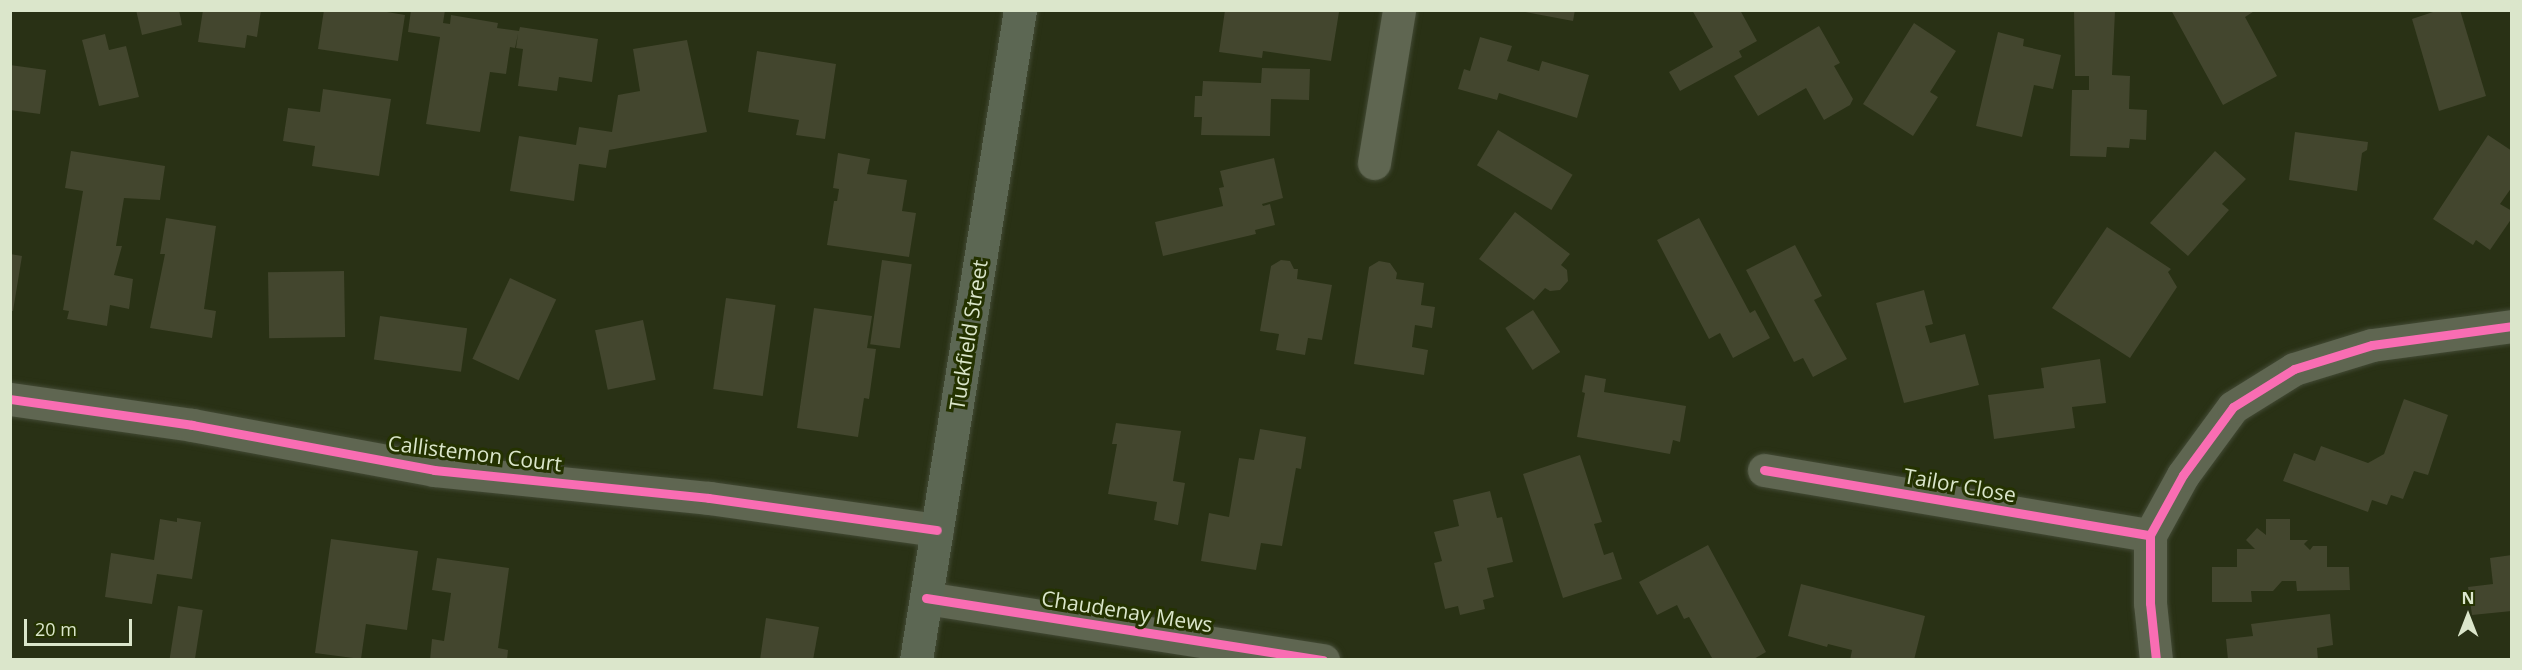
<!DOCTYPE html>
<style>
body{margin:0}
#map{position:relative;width:2522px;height:670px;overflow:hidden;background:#293115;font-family:"Open Sans",sans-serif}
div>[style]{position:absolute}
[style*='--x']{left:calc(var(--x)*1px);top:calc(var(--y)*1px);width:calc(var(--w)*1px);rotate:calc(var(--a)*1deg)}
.building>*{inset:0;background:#43462e;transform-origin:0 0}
.roads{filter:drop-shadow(0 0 2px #434a35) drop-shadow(0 0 2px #434a35)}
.minor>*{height:33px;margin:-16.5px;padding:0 16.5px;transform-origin:16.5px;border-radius:16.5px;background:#5f6651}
.major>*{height:33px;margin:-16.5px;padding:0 16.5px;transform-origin:16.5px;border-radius:16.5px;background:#5c6753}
.cycleway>*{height:9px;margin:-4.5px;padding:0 4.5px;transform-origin:4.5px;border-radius:4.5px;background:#f96db3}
span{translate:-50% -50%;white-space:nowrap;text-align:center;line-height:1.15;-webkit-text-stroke:6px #243200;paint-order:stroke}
.street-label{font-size:21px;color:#dbe6cb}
.frame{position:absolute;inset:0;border:12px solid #dbe6cb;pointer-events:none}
.north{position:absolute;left:2438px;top:586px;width:60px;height:60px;-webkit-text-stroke:4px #243200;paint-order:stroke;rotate:0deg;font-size:16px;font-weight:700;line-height:24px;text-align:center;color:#dbe6cb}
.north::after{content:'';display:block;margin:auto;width:21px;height:27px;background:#dbe6cb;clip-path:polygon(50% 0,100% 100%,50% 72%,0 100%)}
.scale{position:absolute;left:24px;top:619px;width:108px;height:27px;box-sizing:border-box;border:3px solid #dbe6cb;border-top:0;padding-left:8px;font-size:18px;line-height:21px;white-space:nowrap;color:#dbe6cb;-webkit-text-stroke:4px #243200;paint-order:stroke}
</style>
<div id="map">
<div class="building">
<div style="clip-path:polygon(136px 10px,179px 10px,182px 25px,142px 35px)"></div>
<div style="clip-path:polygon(203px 10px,261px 10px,257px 37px,247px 35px,245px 48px,198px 42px)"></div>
<div style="clip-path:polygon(324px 10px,375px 10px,405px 15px,398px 61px,318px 49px)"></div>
<div style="clip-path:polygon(411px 10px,445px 10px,443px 23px,450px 24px,451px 15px,498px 23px,497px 28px,519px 31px,520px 27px,598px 39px,592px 82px,559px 77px,557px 91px,518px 86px,523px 49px,516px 48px,518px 34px,515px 48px,510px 47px,506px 74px,490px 72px,480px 132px,426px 124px,440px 37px,408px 32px)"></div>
<div style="clip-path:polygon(1225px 10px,1339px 12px,1331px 61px,1263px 51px,1262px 58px,1219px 52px)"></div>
<div style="clip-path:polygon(1515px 10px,1575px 10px,1573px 21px)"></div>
<div style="clip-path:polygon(1692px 10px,1740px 10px,1757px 41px,1739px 51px,1742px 57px,1680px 91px,1669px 72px,1713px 47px)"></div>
<div style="clip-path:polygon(2074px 10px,2115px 11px,2112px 75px,2130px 76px,2129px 109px,2147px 110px,2146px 140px,2130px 139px,2129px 148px,2107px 147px,2106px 157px,2070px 156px,2072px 90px,2089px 90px,2089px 76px,2075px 76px)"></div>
<div style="clip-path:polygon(2171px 10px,2256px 10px,2245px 17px,2277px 76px,2223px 105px)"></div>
<div style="clip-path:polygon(2439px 10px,2460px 10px,2486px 96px,2439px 111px,2412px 19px)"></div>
<div style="clip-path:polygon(1914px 23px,1956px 51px,1930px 92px,1938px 97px,1913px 136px,1863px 104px)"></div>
<div style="clip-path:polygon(1819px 26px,1840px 63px,1834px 66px,1853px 99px,1850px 105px,1824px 120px,1806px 88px,1758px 116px,1734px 76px)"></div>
<div style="clip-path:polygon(1998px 32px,2024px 39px,2023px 46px,2061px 55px,2053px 89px,2034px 85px,2022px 137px,1976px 126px)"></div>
<div style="clip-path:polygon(105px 34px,109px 50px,126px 46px,139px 97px,99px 106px,82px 40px)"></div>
<div style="clip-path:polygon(1480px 37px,1512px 46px,1507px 61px,1539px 71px,1542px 61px,1589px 75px,1577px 118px,1499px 93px,1497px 100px,1458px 89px,1464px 69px,1470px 71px)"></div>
<div style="clip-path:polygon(687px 40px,707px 132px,609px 150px,606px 168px,579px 164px,574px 201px,510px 191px,519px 136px,576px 145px,579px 127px,612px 132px,618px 95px,640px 91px,633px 49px)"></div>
<div style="clip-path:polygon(757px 51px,836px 64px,825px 139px,796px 135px,799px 120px,748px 112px)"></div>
<div style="clip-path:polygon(10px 65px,46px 70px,40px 114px,10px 110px)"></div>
<div style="clip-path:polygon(1262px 68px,1310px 69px,1309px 100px,1271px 99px,1270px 136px,1201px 135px,1202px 117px,1194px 117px,1195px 96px,1202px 96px,1203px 81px,1261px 83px)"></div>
<div style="clip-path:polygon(323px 89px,391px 99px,379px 176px,312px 166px,315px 146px,283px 141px,288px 108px,320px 112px)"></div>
<div style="left:1498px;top:130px;width:87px;height:41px;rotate:31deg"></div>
<div style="clip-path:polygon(2295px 132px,2368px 142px,2367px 150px,2362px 153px,2357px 191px,2289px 180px)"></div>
<div style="clip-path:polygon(2488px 135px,2512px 151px,2512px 187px,2500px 204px,2512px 211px,2512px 218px,2490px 250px,2476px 240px,2473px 245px,2433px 219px)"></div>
<div style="clip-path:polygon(71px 151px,165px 166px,160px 200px,124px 198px,116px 246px,122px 246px,114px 275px,133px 279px,129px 309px,110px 305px,107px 326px,67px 319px,69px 311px,63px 310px,83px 191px,65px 188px)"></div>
<div style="clip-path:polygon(2215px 151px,2246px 179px,2222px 204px,2229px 210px,2188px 256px,2150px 223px)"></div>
<div style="clip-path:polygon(838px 153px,870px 159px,867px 174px,907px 180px,902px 211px,916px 213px,909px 257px,827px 245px,834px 201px,837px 201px,839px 189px,833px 188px)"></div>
<div style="clip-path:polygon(1274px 158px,1283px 198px,1262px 204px,1263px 206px,1270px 204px,1275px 225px,1255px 230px,1256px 234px,1163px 256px,1155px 222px,1223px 206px,1219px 188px,1224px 187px,1220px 171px)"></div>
<div style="clip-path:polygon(1515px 212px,1570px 254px,1561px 265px,1567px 270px,1568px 281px,1560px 290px,1550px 291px,1545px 288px,1534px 300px,1479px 259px)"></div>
<div style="clip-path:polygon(166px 218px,216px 226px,204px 309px,216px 311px,212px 338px,150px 328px,165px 254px,160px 254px)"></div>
<div style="clip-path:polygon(1699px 218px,1750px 313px,1755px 310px,1770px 338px,1733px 358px,1720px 333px,1709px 339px,1657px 240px)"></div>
<div style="clip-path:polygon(2107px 227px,2171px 269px,2168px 272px,2177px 287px,2130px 358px,2052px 308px)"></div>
<div style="clip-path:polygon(1795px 245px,1822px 296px,1814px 300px,1847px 359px,1813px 377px,1803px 358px,1794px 362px,1746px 270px)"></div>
<div style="clip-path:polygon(10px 254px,22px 256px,13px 311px,10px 311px)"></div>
<div style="left:882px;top:260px;width:30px;height:85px;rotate:8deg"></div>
<div style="clip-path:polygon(1281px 260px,1290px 261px,1294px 269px,1298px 269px,1297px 279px,1332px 285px,1322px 340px,1308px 338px,1305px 355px,1276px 350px,1279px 334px,1260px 331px,1271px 266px)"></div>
<div style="clip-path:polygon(1379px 261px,1390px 263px,1397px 273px,1396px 279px,1424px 283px,1421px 305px,1435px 307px,1432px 328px,1415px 325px,1412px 347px,1428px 350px,1424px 375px,1354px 364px,1369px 267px)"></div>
<div style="left:344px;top:271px;width:66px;height:76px;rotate:89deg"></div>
<div style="left:510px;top:278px;width:51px;height:89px;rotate:25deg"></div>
<div style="clip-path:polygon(1924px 290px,1933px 324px,1925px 326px,1930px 343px,1965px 334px,1979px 385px,1904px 403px,1876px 303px)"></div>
<div style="left:726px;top:298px;width:50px;height:92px;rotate:8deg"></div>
<div style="clip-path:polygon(814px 308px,872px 316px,867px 348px,876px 349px,869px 399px,864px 398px,858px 437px,797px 428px)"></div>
<div style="left:1533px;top:310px;width:50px;height:33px;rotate:57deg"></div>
<div style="left:380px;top:316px;width:88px;height:44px;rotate:8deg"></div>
<div style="left:643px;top:320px;width:61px;height:49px;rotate:78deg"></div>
<div style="clip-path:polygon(2100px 359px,2106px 403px,2072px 407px,2075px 428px,1994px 439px,1988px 395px,2044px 388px,2041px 368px)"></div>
<div style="clip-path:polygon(1585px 375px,1606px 379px,1604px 392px,1686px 406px,1680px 442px,1673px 440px,1670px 454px,1577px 437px,1585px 393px,1582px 392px)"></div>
<div style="clip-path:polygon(2404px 399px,2448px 415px,2428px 475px,2414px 471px,2403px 499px,2391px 495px,2387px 505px,2372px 500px,2368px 512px,2283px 481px,2294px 453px,2315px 461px,2321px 446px,2368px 463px,2384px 454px)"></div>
<div style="clip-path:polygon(1116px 423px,1181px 431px,1173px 481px,1185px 483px,1178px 525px,1154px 520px,1157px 502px,1108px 494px,1117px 444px,1112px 444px)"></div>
<div style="clip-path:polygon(1260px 429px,1306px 437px,1301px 469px,1296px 468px,1282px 546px,1261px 543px,1256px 570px,1201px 561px,1209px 513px,1229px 517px,1239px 458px,1254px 460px)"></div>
<div style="clip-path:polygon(1580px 455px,1602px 522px,1594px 524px,1604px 555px,1613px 552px,1622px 579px,1563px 598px,1523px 474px)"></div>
<div style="clip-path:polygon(1490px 491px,1497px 518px,1502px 517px,1513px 562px,1487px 568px,1494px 597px,1483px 600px,1485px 609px,1460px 615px,1458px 606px,1445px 609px,1434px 563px,1442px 561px,1434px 532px,1459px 526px,1453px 500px)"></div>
<div style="clip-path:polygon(177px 518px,201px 522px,192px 579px,157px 574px,152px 604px,105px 597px,111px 553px,154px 560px,160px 519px,177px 522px)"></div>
<div style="clip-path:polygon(2266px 519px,2290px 519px,2290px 540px,2308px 540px,2304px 544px,2310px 550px,2313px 546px,2327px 546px,2327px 567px,2349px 567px,2350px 590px,2297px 591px,2296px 581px,2282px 581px,2273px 591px,2251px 591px,2252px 602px,2212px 602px,2212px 567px,2237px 567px,2237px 549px,2255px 549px,2246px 540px,2257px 528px,2266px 535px)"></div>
<div style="clip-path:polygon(331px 539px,418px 551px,407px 630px,366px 624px,361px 659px,315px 653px)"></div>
<div style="clip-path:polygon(1708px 545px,1766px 652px,1752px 660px,1709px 660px,1712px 658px,1689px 617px,1684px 619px,1677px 605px,1657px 615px,1639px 582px)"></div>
<div style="clip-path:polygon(2512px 555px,2512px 611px,2472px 615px,2468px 587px,2493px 584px,2490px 558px)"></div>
<div style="clip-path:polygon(437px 558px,509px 568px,498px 648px,508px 650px,507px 660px,430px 660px,432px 639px,444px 641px,451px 593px,432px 590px)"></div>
<div style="clip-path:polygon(1801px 584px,1925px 616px,1914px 660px,1850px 660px,1852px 650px,1828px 644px,1827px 647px,1788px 636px)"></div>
<div style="left:178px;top:606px;width:25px;height:55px;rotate:9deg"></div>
<div style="clip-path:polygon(2330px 614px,2333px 645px,2317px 648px,2318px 660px,2228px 660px,2226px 639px,2253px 636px,2251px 624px)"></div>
<div style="clip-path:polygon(766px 618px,819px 627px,813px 660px,760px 660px)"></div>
</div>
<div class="roads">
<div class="minor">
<div style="--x:1374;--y:163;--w:155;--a:-80.7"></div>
<div style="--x:10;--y:399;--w:184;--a:8.1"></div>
<div style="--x:192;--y:425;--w:246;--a:10.5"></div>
<div style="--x:434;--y:470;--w:276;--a:5.8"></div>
<div style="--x:709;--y:498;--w:230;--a:8"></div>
<div style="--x:1764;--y:470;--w:391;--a:9.6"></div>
<div style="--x:926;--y:598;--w:402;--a:8.9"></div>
<div style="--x:2156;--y:660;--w:57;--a:-96"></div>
<div style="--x:2150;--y:603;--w:68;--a:-90"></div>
<div style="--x:2150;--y:535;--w:68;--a:-61.2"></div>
<div style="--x:2183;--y:475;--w:84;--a:-53.7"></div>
<div style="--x:2233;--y:407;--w:72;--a:-31.9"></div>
<div style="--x:2294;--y:369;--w:82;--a:-17.1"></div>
<div style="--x:2372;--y:345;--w:141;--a:-7.7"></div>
</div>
<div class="major">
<div style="--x:916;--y:660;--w:658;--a:-80.91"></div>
</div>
</div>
<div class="cycleway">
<div style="--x:10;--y:399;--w:184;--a:8.1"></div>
<div style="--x:192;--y:425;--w:246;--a:10.5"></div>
<div style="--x:434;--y:470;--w:276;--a:5.8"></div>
<div style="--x:709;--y:498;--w:230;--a:8"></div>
<div style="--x:1764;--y:470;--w:391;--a:9.6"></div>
<div style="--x:926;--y:598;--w:402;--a:8.9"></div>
<div style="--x:2156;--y:660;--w:57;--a:-96"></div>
<div style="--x:2150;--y:603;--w:68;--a:-90"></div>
<div style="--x:2150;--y:535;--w:68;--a:-61.2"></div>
<div style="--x:2183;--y:475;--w:84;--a:-53.7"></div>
<div style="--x:2233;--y:407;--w:72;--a:-31.9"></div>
<div style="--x:2294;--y:369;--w:82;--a:-17.1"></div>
<div style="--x:2372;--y:345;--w:141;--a:-7.7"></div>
</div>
<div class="street-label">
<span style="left:968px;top:335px;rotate:-81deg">Tuckfield Street</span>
<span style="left:475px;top:453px;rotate:7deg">Callistemon Court</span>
<span style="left:1960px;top:485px;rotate:10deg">Tailor Close</span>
<span style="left:1127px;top:611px;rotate:9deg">Chaudenay Mews</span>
</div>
<div class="frame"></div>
<div class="north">N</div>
<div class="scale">20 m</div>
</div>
